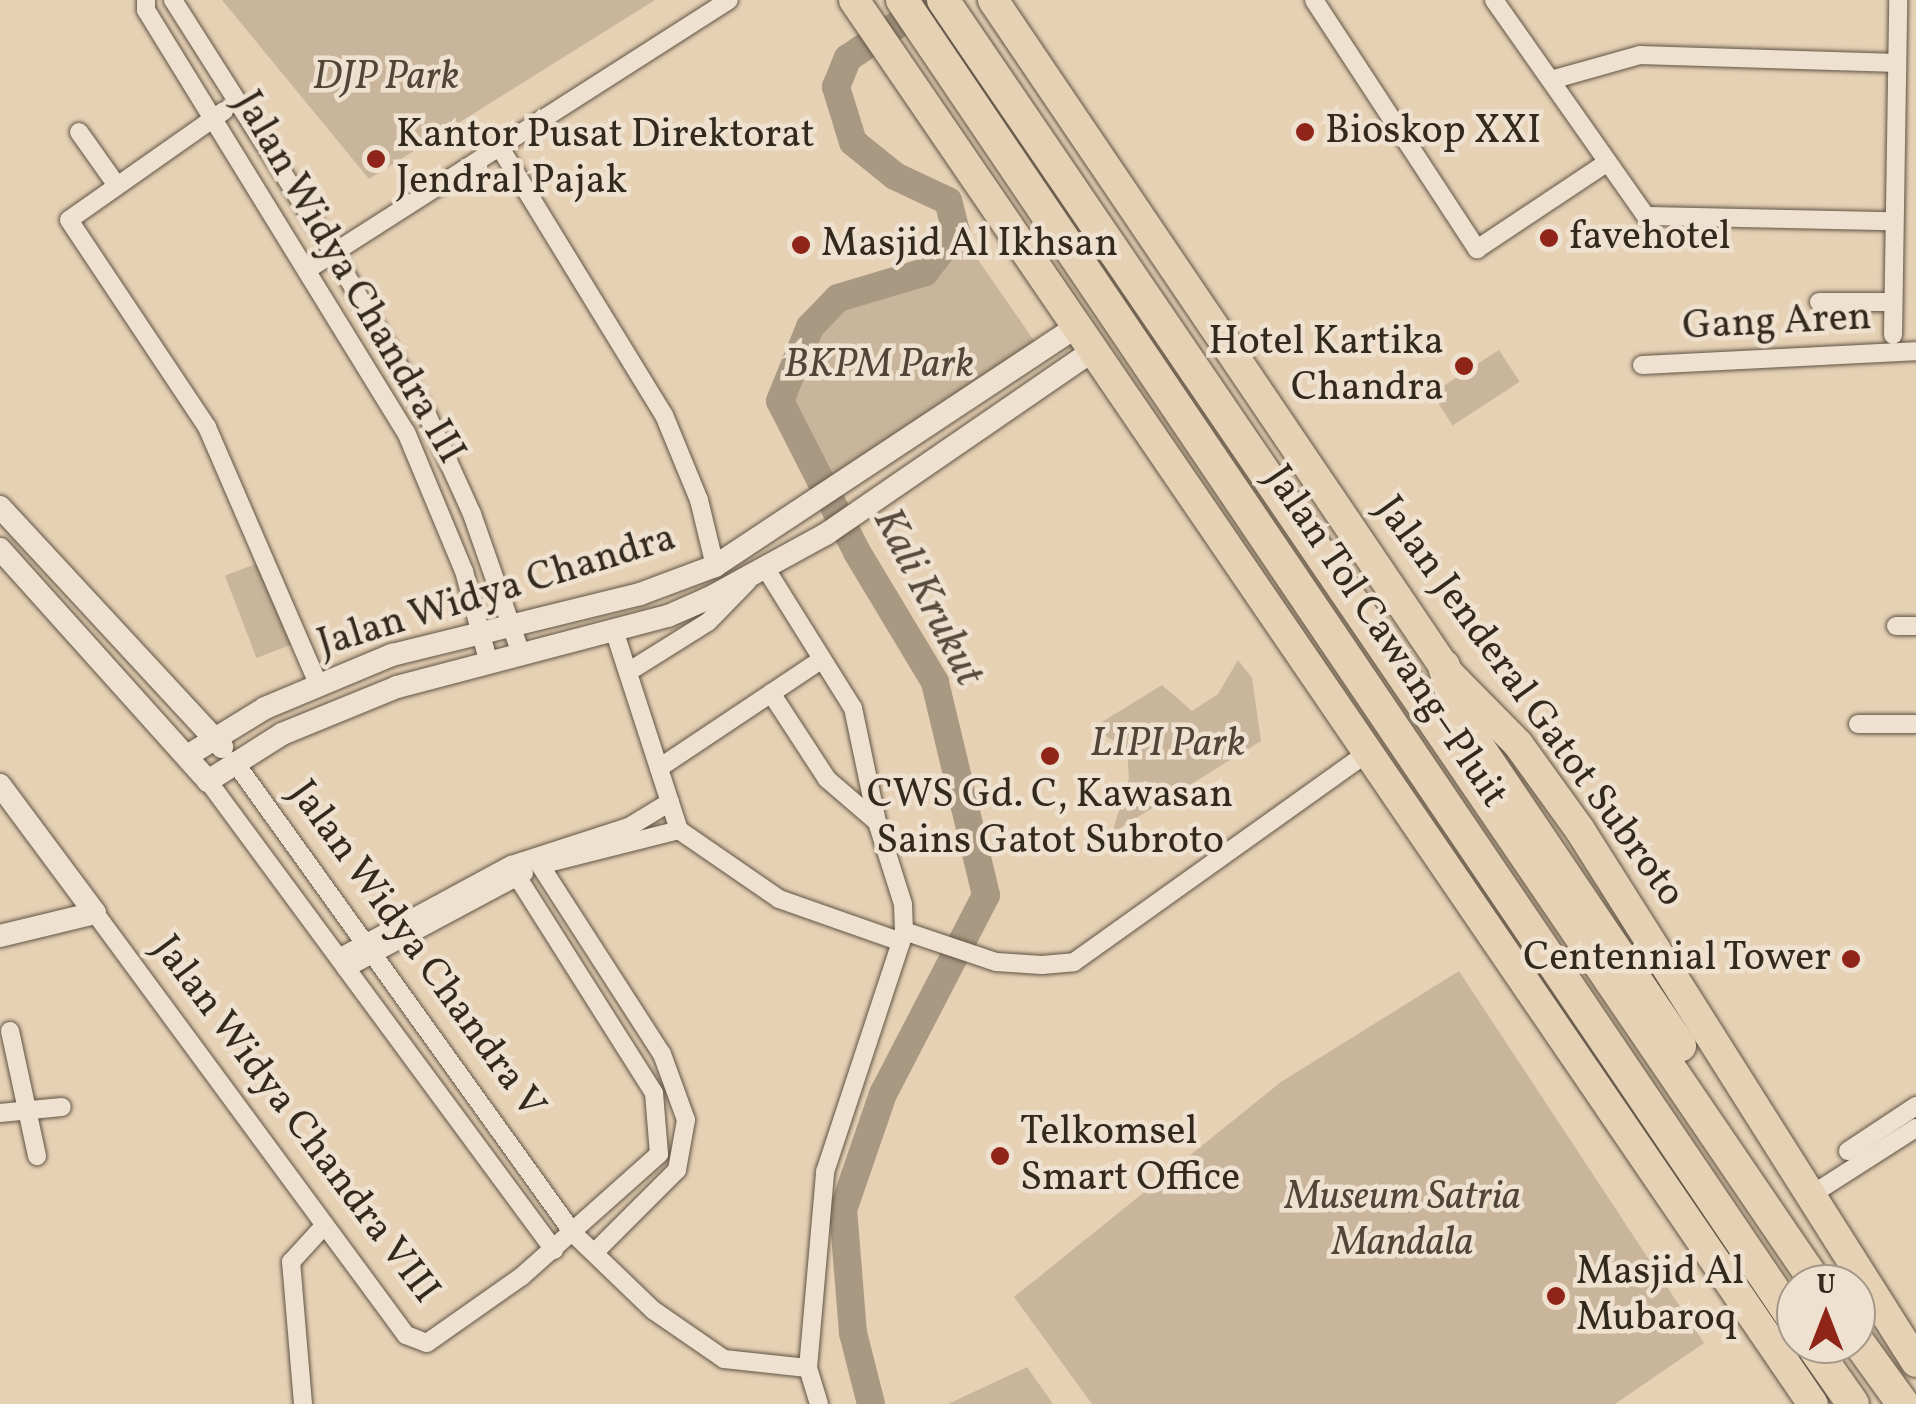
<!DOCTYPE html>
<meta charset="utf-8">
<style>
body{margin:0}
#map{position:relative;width:1916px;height:1404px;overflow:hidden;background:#e6d1b5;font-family:Vollkorn,serif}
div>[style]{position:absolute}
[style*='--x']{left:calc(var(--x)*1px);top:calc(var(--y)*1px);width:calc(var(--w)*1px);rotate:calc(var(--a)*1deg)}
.green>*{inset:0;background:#c8b59b;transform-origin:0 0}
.river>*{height:28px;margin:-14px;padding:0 14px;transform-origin:14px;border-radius:14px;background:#a99882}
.roads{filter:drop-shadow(0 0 2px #605444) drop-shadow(0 0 2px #605444)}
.minor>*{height:18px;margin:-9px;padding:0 9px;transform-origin:9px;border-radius:9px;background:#efe1cf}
.tertiary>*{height:22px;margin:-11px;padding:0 11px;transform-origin:11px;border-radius:11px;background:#efe1cf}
.trunk>*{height:30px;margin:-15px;padding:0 15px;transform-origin:15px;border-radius:15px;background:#e6d1b5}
.motorway>*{height:32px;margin:-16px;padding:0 16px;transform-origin:16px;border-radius:16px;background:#e6d1b5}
.dots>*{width:28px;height:28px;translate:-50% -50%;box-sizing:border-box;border:5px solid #efe1cf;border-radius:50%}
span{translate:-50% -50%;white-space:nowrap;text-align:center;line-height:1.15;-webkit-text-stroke:9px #efe1cf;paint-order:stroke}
.park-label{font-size:40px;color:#514637;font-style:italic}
.poi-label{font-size:40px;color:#332a1e}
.left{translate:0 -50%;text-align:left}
.right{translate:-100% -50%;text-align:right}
.street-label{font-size:40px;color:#332a1e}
.water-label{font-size:42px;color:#564b3c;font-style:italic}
.north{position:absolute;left:1776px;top:1264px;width:100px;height:100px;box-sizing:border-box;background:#efe1cf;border:2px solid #a49888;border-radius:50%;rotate:0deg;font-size:28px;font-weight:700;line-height:40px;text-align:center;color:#332a1e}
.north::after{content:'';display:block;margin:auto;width:35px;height:45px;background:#8f2418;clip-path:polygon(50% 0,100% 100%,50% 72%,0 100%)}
</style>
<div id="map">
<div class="green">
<div style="clip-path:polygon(222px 0,655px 0,369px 179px)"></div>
<div style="clip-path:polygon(963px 238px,1035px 342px,830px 482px,788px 401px,818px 331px,841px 304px,931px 280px)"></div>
<div style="left:1499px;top:350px;width:38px;height:80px;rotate:57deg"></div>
<div style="left:266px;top:560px;width:88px;height:44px;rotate:69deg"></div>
<div style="clip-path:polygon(1238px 660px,1252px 678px,1261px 741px,1112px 833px,1129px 778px,1127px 748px,1100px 733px,1102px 722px,1162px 685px,1192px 711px,1218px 694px)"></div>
<div style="clip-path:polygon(1459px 971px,1704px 1343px,1615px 1404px,1092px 1404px,1014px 1297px,1281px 1082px)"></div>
<div style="clip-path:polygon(1027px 1367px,1053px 1404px,948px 1404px)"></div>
</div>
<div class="river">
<div style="--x:871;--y:1404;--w:73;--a:-104.2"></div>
<div style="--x:853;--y:1333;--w:123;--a:-94.6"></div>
<div style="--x:843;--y:1210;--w:123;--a:-71"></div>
<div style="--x:883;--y:1094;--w:224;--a:-62.6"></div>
<div style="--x:986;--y:895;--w:219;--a:-103.5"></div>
<div style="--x:935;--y:682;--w:152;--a:-121"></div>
<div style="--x:857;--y:552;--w:169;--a:-117"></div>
<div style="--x:780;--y:401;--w:80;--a:-67.9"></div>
<div style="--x:810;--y:327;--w:40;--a:-46"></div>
<div style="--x:838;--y:298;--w:91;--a:-16.6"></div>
<div style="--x:925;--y:272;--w:51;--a:-52.2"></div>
<div style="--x:956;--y:232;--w:32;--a:-104"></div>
<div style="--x:948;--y:201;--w:59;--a:-154.7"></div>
<div style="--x:895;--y:176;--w:54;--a:-141"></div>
<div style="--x:853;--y:142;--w:58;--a:-107.2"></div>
<div style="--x:836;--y:87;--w:31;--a:-68"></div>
<div style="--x:848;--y:58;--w:104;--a:-34"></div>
</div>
<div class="roads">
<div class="minor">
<div style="--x:146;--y:0;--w:10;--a:90"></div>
<div style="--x:146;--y:10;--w:496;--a:58.4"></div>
<div style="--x:406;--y:432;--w:151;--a:67.4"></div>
<div style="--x:464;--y:571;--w:92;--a:74.9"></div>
<div style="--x:173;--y:0;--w:301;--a:57.6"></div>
<div style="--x:334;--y:254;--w:188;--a:60"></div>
<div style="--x:428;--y:417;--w:107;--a:65.6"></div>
<div style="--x:472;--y:514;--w:145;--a:70.7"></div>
<div style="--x:1314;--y:0;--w:298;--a:56.8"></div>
<div style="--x:1477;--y:249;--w:157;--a:-33.6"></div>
<div style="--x:1494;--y:0;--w:264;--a:54.9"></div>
<div style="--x:1646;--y:216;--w:248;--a:1.2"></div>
<div style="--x:1551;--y:80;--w:92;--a:-15.7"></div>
<div style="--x:1640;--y:55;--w:257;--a:1.8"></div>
<div style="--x:224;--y:111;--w:189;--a:144.9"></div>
<div style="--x:69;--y:220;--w:249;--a:56.3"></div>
<div style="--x:207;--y:427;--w:279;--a:66.6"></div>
<div style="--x:79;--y:132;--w:64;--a:54.6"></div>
<div style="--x:499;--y:146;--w:316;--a:58.5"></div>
<div style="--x:664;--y:415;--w:92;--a:67.6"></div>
<div style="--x:699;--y:500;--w:68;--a:76.4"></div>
<div style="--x:310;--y:268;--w:497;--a:-32.6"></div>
<div style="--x:1819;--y:302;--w:74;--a:0"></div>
<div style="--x:1893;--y:335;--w:335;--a:-89.1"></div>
<div style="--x:1642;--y:365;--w:274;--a:-2.9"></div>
<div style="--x:766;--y:569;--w:164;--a:58"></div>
<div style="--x:853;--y:708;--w:116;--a:78.1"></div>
<div style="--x:877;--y:822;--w:86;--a:72.4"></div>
<div style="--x:903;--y:904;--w:27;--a:88"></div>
<div style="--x:1896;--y:626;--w:20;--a:0"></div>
<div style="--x:614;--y:630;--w:210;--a:72"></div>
<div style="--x:628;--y:672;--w:94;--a:-32"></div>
<div style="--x:708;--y:622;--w:57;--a:-45.7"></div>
<div style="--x:771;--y:693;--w:103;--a:56.9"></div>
<div style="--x:827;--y:779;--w:66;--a:40.7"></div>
<div style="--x:1858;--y:724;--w:58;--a:0"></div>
<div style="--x:234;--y:761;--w:581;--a:54.31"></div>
<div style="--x:573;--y:1233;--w:111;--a:43.9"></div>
<div style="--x:653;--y:1310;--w:86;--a:34.6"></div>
<div style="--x:724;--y:1359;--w:84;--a:6.1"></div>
<div style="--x:659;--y:768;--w:195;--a:-33.7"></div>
<div style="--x:208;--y:781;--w:583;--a:53.58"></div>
<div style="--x:679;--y:830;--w:121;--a:34.6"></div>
<div style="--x:779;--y:899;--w:129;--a:19.4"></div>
<div style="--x:901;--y:942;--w:11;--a:-75"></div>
<div style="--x:904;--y:931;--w:97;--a:18.6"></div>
<div style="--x:996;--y:962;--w:46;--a:3.7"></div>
<div style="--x:1042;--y:965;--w:32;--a:-5"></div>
<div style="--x:1074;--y:962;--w:361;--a:-35.5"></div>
<div style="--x:548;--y:863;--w:135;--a:-14.1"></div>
<div style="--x:540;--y:865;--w:225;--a:57.2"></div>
<div style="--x:662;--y:1054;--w:70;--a:70"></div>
<div style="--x:686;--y:1120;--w:51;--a:100.2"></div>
<div style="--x:677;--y:1170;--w:117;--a:135"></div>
<div style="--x:95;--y:913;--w:524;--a:53.61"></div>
<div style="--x:406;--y:1335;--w:22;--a:21"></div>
<div style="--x:427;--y:1343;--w:115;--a:-35.1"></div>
<div style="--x:521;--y:1277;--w:185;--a:-41.7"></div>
<div style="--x:659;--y:1154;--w:61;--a:-94.7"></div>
<div style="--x:654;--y:1093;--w:257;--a:-122.3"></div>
<div style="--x:339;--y:958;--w:196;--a:-28.4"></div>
<div style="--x:511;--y:865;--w:124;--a:-17.9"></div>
<div style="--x:629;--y:827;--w:48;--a:-31.4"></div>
<div style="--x:346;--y:968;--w:202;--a:-28.1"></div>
<div style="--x:10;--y:1031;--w:128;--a:77.8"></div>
<div style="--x:0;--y:1113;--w:62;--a:-5.5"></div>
<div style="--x:1848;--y:1151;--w:82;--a:-33.5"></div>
<div style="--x:1808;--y:1197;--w:128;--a:-32.6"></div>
<div style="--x:303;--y:1404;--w:143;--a:-94.8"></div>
<div style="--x:291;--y:1262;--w:47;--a:-47.6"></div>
<div style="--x:819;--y:1404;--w:38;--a:-107"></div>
<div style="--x:808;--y:1368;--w:197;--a:-85"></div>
<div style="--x:825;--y:1172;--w:242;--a:-71.7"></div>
</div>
<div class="tertiary">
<div style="--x:0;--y:507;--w:327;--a:47.2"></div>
<div style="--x:0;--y:549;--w:312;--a:48.1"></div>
<div style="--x:208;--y:781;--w:88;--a:-32.4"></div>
<div style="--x:282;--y:734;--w:124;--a:-22.2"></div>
<div style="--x:397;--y:687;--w:280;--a:-14.7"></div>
<div style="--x:668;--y:616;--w:45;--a:-23.7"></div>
<div style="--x:709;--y:598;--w:133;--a:-28.7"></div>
<div style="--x:826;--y:534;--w:321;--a:-34.5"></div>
<div style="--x:187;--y:756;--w:92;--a:-31.6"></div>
<div style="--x:265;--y:708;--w:138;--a:-22.7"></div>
<div style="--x:392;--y:655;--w:255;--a:-13.8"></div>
<div style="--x:640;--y:594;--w:80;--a:-20.5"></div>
<div style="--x:715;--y:566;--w:431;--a:-33.5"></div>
<div style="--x:0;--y:785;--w:159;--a:53.4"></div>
<div style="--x:95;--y:913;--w:98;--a:166.4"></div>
</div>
<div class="trunk">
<div style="--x:854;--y:0;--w:1700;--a:55.67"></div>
<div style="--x:993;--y:0;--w:814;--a:55.92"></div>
<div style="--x:1449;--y:674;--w:98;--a:45.4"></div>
<div style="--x:1518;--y:744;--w:106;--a:54.2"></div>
<div style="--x:1580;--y:830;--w:629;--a:57.72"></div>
</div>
<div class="motorway">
<div style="--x:902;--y:0;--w:1597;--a:55.95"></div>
<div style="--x:943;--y:0;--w:1553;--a:55.76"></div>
<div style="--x:1444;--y:666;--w:51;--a:75.1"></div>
<div style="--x:1457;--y:715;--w:399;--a:56"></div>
<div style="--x:1856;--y:1339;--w:80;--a:54.1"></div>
<div style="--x:1811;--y:1344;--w:73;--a:55"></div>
</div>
</div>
<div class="dots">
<div style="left:1305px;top:132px;background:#8f2418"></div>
<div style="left:376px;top:159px;background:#8f2418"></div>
<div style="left:1549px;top:238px;background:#8f2418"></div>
<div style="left:801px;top:245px;background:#8f2418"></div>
<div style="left:1464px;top:366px;background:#8f2418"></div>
<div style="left:1050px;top:756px;background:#8f2418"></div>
<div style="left:1851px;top:959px;background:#8f2418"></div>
<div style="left:1000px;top:1156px;background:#8f2418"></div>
<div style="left:1556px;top:1296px;background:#8f2418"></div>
</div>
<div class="park-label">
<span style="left:386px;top:78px">DJP Park</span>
<span style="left:879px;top:366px">BKPM Park</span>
<span style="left:1168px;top:745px">LIPI Park</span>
<span style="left:1403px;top:1221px">Museum Satria<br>Mandala</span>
</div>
<div class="poi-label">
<span class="left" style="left:1325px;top:132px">Bioskop XXI</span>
<span class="left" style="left:396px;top:159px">Kantor Pusat Direktorat<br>Jendral Pajak</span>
<span class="left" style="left:1569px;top:238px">favehotel</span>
<span class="left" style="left:821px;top:245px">Masjid Al Ikhsan</span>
<span class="right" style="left:1444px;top:366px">Hotel Kartika<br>Chandra</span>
<span style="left:1050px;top:819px">CWS Gd. C, Kawasan<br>Sains Gatot Subroto</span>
<span class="right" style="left:1831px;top:959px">Centennial Tower</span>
<span class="left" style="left:1020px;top:1156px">Telkomsel<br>Smart Office</span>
<span class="left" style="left:1576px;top:1296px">Masjid Al<br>Mubaroq</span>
</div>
<div class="street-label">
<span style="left:348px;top:278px;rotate:60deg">Jalan Widya Chandra III</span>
<span style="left:1777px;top:323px;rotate:-3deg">Gang Aren</span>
<span style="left:497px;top:592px;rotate:-17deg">Jalan Widya Chandra</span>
<span style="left:1385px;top:637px;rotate:56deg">Jalan Tol Cawang–Pluit</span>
<span style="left:1529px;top:702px;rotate:54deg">Jalan Jenderal Gatot Subroto</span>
<span style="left:416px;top:950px;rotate:54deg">Jalan Widya Chandra V</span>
<span style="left:295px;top:1120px;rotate:53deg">Jalan Widya Chandra VIII</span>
</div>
<div class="water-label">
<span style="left:926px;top:598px;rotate:63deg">Kali Krukut</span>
</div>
<div class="north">U</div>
</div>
